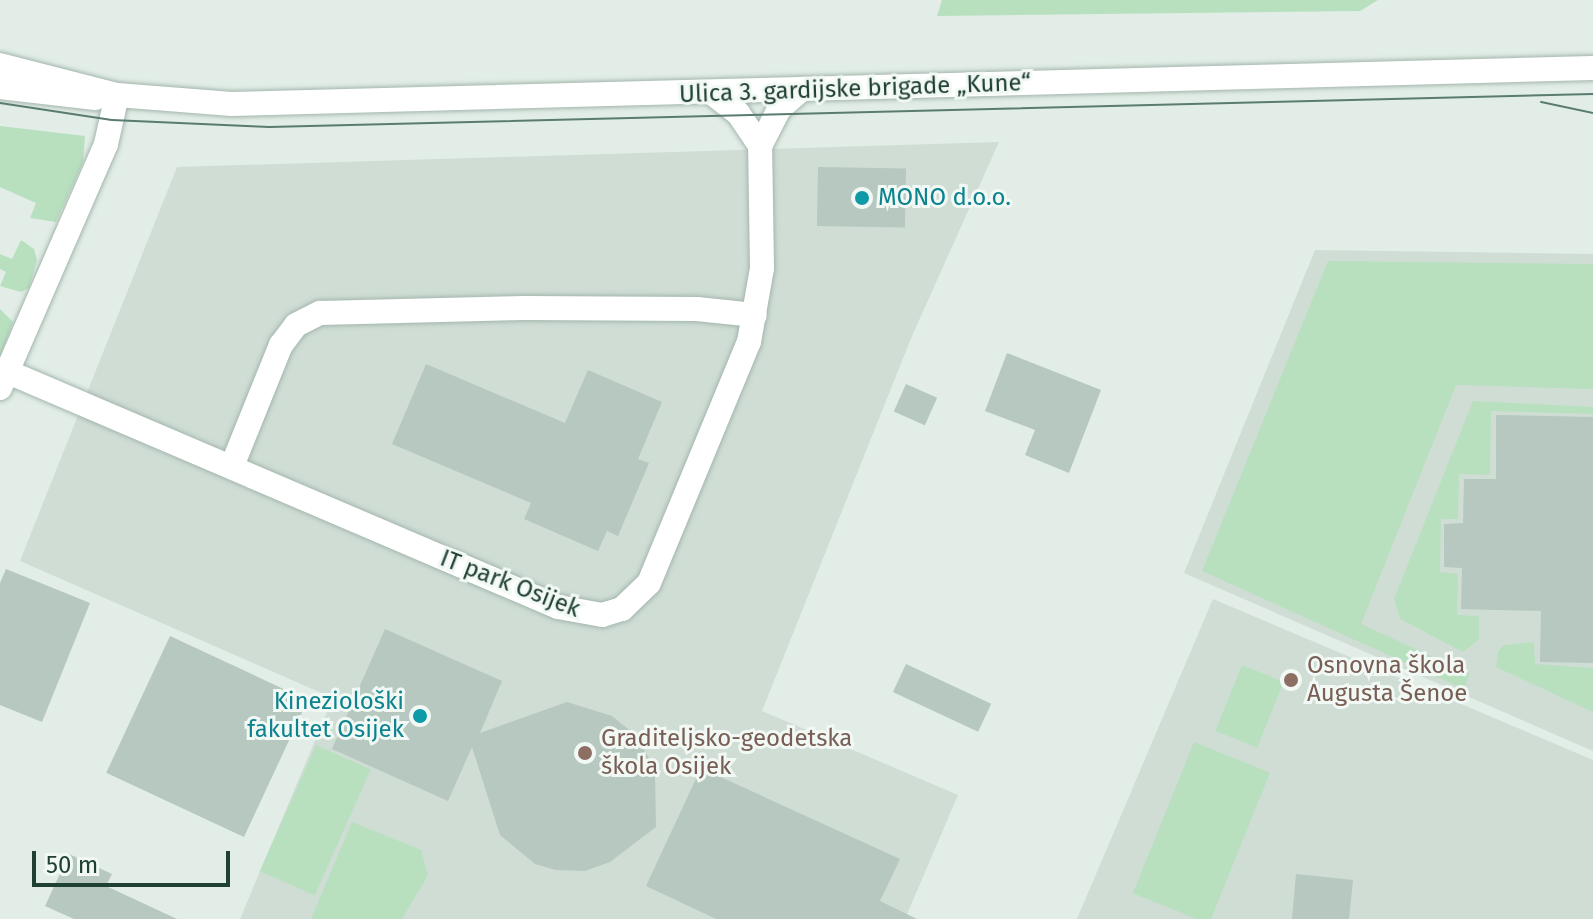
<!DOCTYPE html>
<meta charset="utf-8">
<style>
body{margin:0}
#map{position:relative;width:1593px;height:919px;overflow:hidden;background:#e1ede6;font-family:"Fira Sans",sans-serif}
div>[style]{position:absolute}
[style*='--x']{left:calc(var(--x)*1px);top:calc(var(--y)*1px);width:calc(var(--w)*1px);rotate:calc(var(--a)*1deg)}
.built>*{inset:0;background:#cfddd5}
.green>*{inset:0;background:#b8e0bf;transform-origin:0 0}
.building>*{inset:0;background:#b6c8bf;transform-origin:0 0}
.roads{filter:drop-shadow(0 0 2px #a3b6ad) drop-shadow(0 0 2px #a3b6ad)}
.minor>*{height:24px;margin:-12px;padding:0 12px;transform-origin:12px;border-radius:12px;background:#fff}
.tram>*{height:2px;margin:-1px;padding:0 1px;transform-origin:1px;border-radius:1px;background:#5a7b6f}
.dots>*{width:22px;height:22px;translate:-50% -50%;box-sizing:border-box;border:4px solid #f2f9f5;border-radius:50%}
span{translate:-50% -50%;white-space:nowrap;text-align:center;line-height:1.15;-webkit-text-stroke:6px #f2f9f5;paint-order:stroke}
.street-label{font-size:24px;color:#204034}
.culture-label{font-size:24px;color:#0d838f}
.left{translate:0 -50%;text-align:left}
.right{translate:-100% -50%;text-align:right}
.education-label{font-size:24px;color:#785e54}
.scale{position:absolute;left:32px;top:851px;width:198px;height:36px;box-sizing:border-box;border:4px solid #204034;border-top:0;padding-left:10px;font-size:24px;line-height:28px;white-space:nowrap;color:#204034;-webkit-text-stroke:6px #f2f9f5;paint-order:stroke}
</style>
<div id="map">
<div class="built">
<div style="clip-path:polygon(999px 142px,912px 336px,762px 711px,958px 795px,905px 919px,240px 919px,333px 698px,20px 561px,177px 167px)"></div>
<div style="clip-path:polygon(1315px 250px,1593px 254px,1593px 751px,1184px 573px)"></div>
<div style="clip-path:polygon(1213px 599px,1593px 760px,1593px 919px,1077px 919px)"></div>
</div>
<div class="green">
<div style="clip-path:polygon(942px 0,1378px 0,1360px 11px,937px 16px)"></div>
<div style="clip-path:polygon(0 126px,85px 136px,83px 162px,56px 222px,30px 218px,36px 203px,0 187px)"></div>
<div style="clip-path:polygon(21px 240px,34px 249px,37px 260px,29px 288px,21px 292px,0 286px,6px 272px,0 269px,0 254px,12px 259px)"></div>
<div style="clip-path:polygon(1328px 261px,1593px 264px,1593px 389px,1456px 385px,1361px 624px,1470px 674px,1464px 689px,1202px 571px)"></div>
<div style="clip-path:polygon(0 309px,13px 322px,0 357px)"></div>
<div style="clip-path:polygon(1473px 401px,1593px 407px,1593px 414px,1491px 411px,1490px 475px,1459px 474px,1458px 519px,1441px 519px,1440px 572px,1458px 574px,1457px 615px,1479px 616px,1479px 639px,1463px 652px,1400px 619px,1394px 599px)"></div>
<div style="clip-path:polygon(1534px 642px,1535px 664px,1593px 668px,1593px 712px,1496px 667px,1498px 651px,1504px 645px)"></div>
<div style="left:1242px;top:665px;width:45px;height:71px;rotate:22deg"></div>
<div style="left:1194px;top:742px;width:82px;height:163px;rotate:22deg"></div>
<div style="left:316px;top:745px;width:60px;height:138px;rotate:24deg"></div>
<div style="clip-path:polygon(352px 822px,421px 850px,428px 875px,402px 919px,311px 919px)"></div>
</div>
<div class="building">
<div style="left:818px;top:167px;width:88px;height:59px;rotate:1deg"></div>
<div style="clip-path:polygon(1007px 353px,1101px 390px,1069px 473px,1025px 455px,1035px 430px,985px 411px)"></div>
<div style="clip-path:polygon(426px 364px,565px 423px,588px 370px,662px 402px,638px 459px,649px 463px,618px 536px,607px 531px,598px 551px,524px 519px,531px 503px,392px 444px)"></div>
<div style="left:906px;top:384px;width:34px;height:30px;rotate:24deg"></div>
<div style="clip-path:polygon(1496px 415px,1593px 417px,1593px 663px,1540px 662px,1541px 611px,1461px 609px,1462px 568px,1444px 567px,1444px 524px,1463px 523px,1464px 479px,1496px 479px)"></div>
<div style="clip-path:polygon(6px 569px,90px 603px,42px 722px,0 705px,0 583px)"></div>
<div style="clip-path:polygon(385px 629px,502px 681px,480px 733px,567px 702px,612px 716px,633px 733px,649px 758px,655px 777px,656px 827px,610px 862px,585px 871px,556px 870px,535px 864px,500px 835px,472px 747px,448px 801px,332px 749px)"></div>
<div style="left:170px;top:636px;width:152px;height:151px;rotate:25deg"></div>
<div style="left:906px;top:664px;width:94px;height:31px;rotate:25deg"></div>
<div style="clip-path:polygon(701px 768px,900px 859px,880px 901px,917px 919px,716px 919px,646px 886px)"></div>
<div style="clip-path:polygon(69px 854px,112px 874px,106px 886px,177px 919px,74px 919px,45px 906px)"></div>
<div style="clip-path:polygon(1296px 874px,1353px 880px,1349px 919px,1292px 919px)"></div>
</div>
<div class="roads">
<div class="minor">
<div style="--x:0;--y:65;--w:121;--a:14.4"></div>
<div style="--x:117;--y:95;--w:115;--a:4.5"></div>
<div style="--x:232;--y:104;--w:1361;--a:-1.52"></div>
<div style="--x:0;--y:87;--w:96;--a:6.6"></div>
<div style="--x:712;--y:93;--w:33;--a:38"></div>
<div style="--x:738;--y:113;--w:40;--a:56"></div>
<div style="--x:8;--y:372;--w:598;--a:23.14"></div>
<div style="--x:558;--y:607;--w:45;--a:10.3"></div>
<div style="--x:602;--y:615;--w:21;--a:-17"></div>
<div style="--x:622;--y:609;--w:37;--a:-44"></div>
<div style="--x:649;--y:583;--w:261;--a:-67.5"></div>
<div style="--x:749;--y:342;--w:75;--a:-80"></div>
<div style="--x:762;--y:268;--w:122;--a:-90.9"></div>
<div style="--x:760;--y:146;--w:42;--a:-62.8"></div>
<div style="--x:779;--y:109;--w:28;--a:-41"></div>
<div style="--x:0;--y:388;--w:266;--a:-66.5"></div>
<div style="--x:106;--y:144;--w:50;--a:-77.3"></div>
<div style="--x:232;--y:466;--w:131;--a:-68"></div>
<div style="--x:281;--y:345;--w:25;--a:-53"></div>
<div style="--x:296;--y:325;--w:27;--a:-27"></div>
<div style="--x:320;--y:313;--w:205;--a:-1.4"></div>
<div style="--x:525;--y:308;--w:172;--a:0.3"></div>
<div style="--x:697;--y:309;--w:58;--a:5.9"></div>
</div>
</div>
<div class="tram">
<div style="--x:1541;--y:102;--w:53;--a:11.9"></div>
<div style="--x:0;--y:103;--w:113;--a:8.6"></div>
<div style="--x:112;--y:120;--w:157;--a:2.6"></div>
<div style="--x:269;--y:127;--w:1324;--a:-1.43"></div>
</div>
<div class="dots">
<div style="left:862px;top:198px;background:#0f9aa8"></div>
<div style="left:1291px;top:680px;background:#8d6e63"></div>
<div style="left:420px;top:716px;background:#0f9aa8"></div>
<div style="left:585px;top:753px;background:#8d6e63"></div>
</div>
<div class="street-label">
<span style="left:855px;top:89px;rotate:-2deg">Ulica 3. gardijske brigade „Kune“</span>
<span style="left:510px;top:584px;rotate:21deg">IT park Osijek</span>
</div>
<div class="culture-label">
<span class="left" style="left:878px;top:198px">MONO d.o.o.</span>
<span class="right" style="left:404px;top:716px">Kineziološki<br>fakultet Osijek</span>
</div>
<div class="education-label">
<span class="left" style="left:1307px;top:680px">Osnovna škola<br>Augusta Šenoe</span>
<span class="left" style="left:601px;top:753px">Graditeljsko-geodetska<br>škola Osijek</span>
</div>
<div class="scale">50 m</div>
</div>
